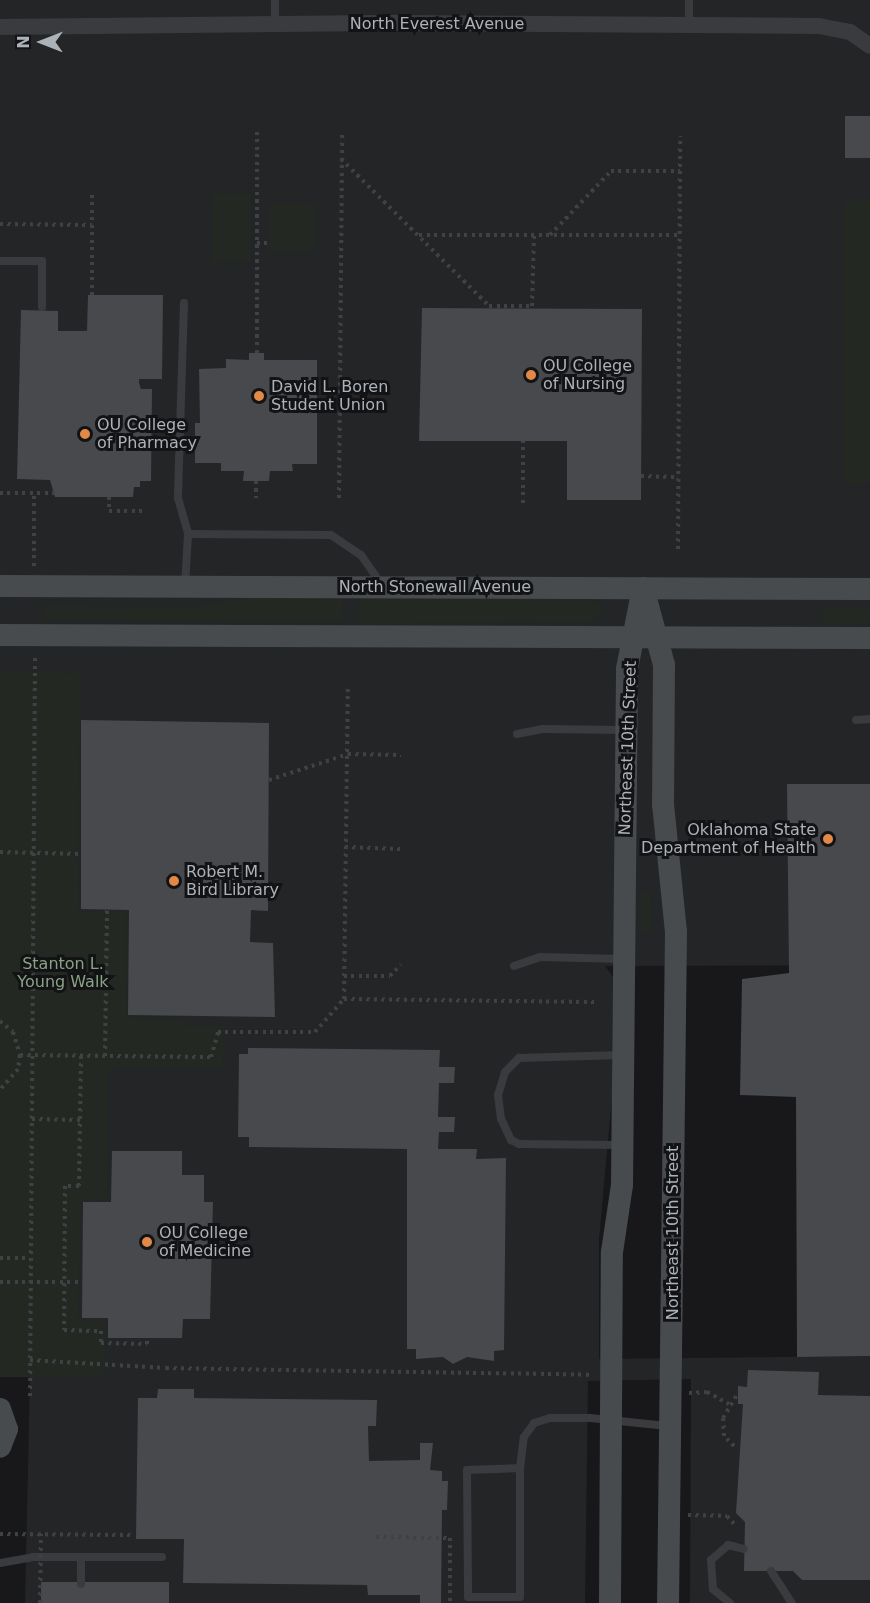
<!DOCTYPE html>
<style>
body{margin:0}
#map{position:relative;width:870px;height:1603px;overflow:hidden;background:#18181a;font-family:"DejaVu Sans",sans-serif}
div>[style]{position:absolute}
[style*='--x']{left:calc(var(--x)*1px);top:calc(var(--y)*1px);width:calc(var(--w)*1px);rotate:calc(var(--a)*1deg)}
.built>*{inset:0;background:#242527}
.green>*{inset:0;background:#232922;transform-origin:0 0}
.building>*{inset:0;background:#47494c;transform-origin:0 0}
.path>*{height:4px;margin-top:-2px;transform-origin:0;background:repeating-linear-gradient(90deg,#3f4245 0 3px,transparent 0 7.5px)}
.lane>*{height:8px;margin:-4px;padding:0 4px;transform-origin:4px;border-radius:4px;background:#393b3e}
.street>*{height:16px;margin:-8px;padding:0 8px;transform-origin:8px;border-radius:8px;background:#393b3e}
.secondary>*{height:22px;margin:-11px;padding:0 11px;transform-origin:11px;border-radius:11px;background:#474b4e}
.path-bridge>*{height:4px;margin-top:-2px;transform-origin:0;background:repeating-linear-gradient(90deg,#3f4245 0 3px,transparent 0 7.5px)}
.dots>*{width:16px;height:16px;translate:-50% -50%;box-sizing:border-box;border:3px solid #131315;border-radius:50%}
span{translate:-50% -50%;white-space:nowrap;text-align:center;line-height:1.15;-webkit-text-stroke:6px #131315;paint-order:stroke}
.street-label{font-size:16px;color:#abb2b8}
.poi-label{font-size:16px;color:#abb2b8}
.left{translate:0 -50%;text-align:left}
.right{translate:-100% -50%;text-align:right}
.park-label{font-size:16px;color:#89a284}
.north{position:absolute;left:12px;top:12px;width:60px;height:60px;-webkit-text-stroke:4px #131315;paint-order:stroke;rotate:270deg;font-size:16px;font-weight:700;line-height:24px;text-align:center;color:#abb2b8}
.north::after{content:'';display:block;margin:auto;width:21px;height:27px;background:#abb2b8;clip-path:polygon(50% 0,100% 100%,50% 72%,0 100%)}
</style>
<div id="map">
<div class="built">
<div style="clip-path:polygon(0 0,870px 0,870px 965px,605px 966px,613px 977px,612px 1097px,599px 1239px,599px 1359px,870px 1356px,870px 1603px,690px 1603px,691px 1379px,588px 1381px,585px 1603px,25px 1603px,30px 1377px,0 1377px)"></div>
</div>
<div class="green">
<div style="left:212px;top:194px;width:38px;height:67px"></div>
<div style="left:845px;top:201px;width:25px;height:283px"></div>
<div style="left:270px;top:204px;width:45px;height:47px"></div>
<div style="clip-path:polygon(264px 595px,342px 596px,343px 621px,43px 620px,43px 605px,192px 607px)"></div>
<div style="clip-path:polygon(360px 595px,585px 598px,599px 603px,603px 609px,592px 622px,359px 623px)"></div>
<div style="clip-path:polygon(870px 608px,870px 623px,825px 624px,818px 616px,825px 609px)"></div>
<div style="clip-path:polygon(0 671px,80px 673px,78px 911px,127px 912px,126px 1018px,182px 1019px,182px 1026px,224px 1026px,223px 1067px,108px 1068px,107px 1200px,81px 1201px,78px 1321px,105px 1321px,104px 1377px,0 1377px)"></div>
<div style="clip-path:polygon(639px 893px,651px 893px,652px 922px,648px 932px,642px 932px,638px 920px)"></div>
</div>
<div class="building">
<div style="left:845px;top:116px;width:25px;height:42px"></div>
<div style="clip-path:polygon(88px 295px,163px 295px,162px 379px,139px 379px,139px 383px,141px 389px,152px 389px,151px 481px,140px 481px,140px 487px,134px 487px,133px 497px,55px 497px,50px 480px,17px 479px,21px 310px,58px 311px,58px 331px,87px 331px)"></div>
<div style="clip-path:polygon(422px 308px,642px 309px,641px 500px,567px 500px,567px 441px,419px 441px)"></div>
<div style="clip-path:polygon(249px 353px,264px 353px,264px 360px,317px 360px,317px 464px,292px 464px,293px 471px,270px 471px,269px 481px,243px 481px,244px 471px,221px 471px,221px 463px,195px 463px,195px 423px,200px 423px,199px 369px,226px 368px,226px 359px,249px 360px)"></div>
<div style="clip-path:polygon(81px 720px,269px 723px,268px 911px,251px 910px,250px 942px,273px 943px,275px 1017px,128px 1015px,129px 910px,81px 909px)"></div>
<div style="clip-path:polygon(787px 784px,870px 784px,870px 1356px,797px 1357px,796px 1097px,740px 1095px,742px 979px,789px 973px)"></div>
<div style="clip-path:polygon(248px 1048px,440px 1050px,439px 1067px,455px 1067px,454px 1083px,439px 1083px,438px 1117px,455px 1117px,454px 1132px,439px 1132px,438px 1149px,477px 1149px,476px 1159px,506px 1158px,504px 1350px,494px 1351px,494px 1361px,467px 1357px,453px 1364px,443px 1357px,416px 1359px,416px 1349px,407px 1349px,407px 1149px,249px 1147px,249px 1137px,238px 1137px,239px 1054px,248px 1054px)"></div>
<div style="clip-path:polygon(112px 1151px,182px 1151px,182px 1175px,204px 1175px,204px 1202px,213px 1202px,210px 1319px,183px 1319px,182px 1338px,108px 1338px,108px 1318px,82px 1318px,83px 1202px,111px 1202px)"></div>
<div style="clip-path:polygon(748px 1370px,819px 1372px,818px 1395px,870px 1396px,870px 1580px,802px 1580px,793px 1571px,744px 1571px,745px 1522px,736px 1513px,743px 1404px,738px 1404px,738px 1386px,747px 1387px)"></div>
<div style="clip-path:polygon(158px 1389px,194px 1389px,194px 1398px,377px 1400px,376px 1426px,368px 1426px,369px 1461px,420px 1460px,420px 1443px,433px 1443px,430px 1470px,442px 1471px,442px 1481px,448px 1481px,447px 1510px,442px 1510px,441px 1603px,420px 1603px,420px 1595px,368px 1595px,367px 1585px,183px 1583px,184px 1539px,136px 1539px,138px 1398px,157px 1398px)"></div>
<div style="left:169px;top:1582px;width:21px;height:128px;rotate:90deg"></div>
</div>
<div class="path">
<div style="--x:257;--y:132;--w:221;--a:90"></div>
<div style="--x:341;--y:159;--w:209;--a:44.8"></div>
<div style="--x:489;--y:306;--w:43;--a:0"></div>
<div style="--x:0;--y:224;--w:92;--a:0.6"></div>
<div style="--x:419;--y:235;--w:260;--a:0"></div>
<div style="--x:550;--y:235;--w:88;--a:-46.4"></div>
<div style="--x:611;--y:171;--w:69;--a:0"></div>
<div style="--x:257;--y:243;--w:13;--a:0"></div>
<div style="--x:92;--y:295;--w:101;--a:-90"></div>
<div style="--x:532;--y:306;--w:71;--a:-88.4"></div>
<div style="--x:641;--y:476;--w:37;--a:2"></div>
<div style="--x:256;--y:481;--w:17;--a:90"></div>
<div style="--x:0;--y:493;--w:55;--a:0"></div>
<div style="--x:109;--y:497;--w:14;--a:90"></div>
<div style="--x:109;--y:511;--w:38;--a:0"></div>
<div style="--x:339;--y:498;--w:365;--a:-89.5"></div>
<div style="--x:523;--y:503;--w:62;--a:-90"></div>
<div style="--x:678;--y:549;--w:413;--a:-89.7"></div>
<div style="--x:34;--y:566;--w:72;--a:-90"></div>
<div style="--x:269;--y:780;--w:83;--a:-18.2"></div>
<div style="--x:348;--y:754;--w:53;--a:1.1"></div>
<div style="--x:345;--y:847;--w:55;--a:2.1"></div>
<div style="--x:0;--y:852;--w:81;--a:1.4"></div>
<div style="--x:344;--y:976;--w:46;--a:0"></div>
<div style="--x:390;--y:976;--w:16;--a:-47"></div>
<div style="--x:344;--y:999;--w:250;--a:0.7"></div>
<div style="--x:0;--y:1021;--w:17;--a:40"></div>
<div style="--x:13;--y:1032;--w:24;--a:73"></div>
<div style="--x:20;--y:1055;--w:14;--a:98"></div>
<div style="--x:18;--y:1069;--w:28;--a:131"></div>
<div style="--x:20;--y:1055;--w:191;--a:0.6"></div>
<div style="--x:211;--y:1057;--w:26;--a:-74"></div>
<div style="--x:218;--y:1032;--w:97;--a:0"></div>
<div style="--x:315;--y:1032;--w:44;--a:-48.7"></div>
<div style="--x:344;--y:999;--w:314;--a:-89.3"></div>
<div style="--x:81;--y:1056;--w:130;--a:90.9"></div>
<div style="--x:79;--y:1186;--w:14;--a:180"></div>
<div style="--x:65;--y:1186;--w:144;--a:90.4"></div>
<div style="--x:64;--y:1330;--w:37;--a:2"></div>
<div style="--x:101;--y:1331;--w:12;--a:90"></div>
<div style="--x:101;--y:1343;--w:46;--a:1.2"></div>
<div style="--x:147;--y:1344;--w:6;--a:-90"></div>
<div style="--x:105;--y:1056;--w:147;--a:-89.2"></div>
<div style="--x:32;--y:1119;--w:48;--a:1.2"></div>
<div style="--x:0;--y:1258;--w:30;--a:0"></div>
<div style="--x:30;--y:1360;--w:136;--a:3.4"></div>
<div style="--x:166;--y:1368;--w:424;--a:0.9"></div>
<div style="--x:689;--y:1393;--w:18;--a:-3"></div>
<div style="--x:707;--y:1392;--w:25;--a:29"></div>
<div style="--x:30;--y:1396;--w:741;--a:-89.61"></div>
<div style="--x:734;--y:1446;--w:14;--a:-135"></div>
<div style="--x:724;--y:1436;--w:18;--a:-93"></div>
<div style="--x:723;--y:1418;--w:26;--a:-59"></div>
<div style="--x:688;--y:1515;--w:39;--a:1"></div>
<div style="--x:727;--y:1516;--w:12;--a:48"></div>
<div style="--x:0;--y:1534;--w:135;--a:0.4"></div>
<div style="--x:376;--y:1537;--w:74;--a:0.8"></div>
<div style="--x:450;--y:1538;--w:65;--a:90"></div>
</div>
<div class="lane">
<div style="--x:275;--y:0;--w:24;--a:90"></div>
<div style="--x:689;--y:0;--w:25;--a:90"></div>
<div style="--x:0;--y:261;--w:42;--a:0"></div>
<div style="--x:42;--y:261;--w:46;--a:90"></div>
<div style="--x:184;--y:303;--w:195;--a:91.8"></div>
<div style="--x:178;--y:498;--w:37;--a:74"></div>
<div style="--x:185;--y:586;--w:52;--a:-86.7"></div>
<div style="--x:188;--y:534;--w:143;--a:0.4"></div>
<div style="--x:331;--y:535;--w:36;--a:34"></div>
<div style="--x:361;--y:555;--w:35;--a:55"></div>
<div style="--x:856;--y:720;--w:14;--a:-4"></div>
<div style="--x:517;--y:734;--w:26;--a:-11"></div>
<div style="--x:543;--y:729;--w:81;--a:0.7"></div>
<div style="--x:514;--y:966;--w:28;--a:-19"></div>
<div style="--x:540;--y:957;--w:83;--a:1.4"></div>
<div style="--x:620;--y:1145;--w:101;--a:-179.4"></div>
<div style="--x:519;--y:1144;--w:9;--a:-153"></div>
<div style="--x:511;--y:1140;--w:23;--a:-115"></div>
<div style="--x:501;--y:1119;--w:24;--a:-97"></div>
<div style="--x:498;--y:1095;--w:24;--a:-73"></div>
<div style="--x:505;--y:1072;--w:20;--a:-45"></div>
<div style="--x:519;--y:1058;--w:103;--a:-1.7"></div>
<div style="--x:520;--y:1468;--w:53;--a:177.8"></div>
<div style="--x:467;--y:1470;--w:127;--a:89.5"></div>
<div style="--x:468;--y:1597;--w:52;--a:0"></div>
<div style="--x:520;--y:1597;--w:129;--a:-90"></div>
<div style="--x:520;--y:1468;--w:31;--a:-83"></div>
<div style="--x:524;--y:1437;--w:17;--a:-54"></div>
<div style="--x:534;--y:1423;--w:17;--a:-17"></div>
<div style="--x:550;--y:1418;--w:40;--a:0"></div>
<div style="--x:590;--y:1418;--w:78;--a:5.9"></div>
<div style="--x:81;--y:1558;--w:26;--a:90"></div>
<div style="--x:0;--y:1563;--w:34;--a:-10"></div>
<div style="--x:33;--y:1557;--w:129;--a:0"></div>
<div style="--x:771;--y:1571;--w:38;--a:57"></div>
<div style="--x:730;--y:1603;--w:22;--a:-141"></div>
<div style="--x:713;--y:1589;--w:29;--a:-94"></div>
<div style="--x:711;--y:1560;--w:23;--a:-41"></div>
<div style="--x:728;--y:1545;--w:16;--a:14"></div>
</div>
<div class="street">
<div style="--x:0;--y:27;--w:404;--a:-0.6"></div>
<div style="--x:404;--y:23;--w:415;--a:0.4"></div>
<div style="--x:819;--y:26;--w:32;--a:11"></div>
<div style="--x:850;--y:32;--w:24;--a:35"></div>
</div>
<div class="secondary">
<div style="--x:0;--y:586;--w:870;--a:0.2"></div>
<div style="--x:643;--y:588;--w:80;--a:74.7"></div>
<div style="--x:664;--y:665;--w:139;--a:90.4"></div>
<div style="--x:663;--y:804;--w:129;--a:84.2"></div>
<div style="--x:676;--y:932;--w:671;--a:90.68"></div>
<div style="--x:0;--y:635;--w:870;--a:0.2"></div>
<div style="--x:0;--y:1409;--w:21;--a:71"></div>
<div style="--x:7;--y:1429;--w:19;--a:111"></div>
<div style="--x:610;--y:1603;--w:351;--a:-89.7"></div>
<div style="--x:612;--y:1252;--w:68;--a:-81.5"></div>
<div style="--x:622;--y:1185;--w:516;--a:-89.44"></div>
<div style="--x:627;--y:669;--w:77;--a:-78.8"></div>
</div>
<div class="path-bridge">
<div style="--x:0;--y:1282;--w:82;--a:0"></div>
<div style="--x:40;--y:1603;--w:69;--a:-89.2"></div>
</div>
<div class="dots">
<div style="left:531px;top:375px;background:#e28947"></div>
<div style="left:259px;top:396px;background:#e28947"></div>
<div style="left:85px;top:434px;background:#e28947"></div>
<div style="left:828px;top:839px;background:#e28947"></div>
<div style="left:174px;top:881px;background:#e28947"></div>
<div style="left:147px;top:1242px;background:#e28947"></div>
</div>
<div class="street-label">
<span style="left:437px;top:24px">North Everest Avenue</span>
<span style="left:435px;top:587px">North Stonewall Avenue</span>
<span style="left:628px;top:748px;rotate:-88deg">Northeast 10th Street</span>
<span style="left:673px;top:1233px;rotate:-90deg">Northeast 10th Street</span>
</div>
<div class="poi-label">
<span class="left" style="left:543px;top:375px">OU College<br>of Nursing</span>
<span class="left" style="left:271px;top:396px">David L. Boren<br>Student Union</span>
<span class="left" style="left:97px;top:434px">OU College<br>of Pharmacy</span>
<span class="right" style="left:816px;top:839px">Oklahoma State<br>Department of Health</span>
<span class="left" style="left:186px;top:881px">Robert M.<br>Bird Library</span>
<span class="left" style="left:159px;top:1242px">OU College<br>of Medicine</span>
</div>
<div class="park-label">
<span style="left:63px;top:973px">Stanton L.<br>Young Walk</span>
</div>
<div class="north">N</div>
</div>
